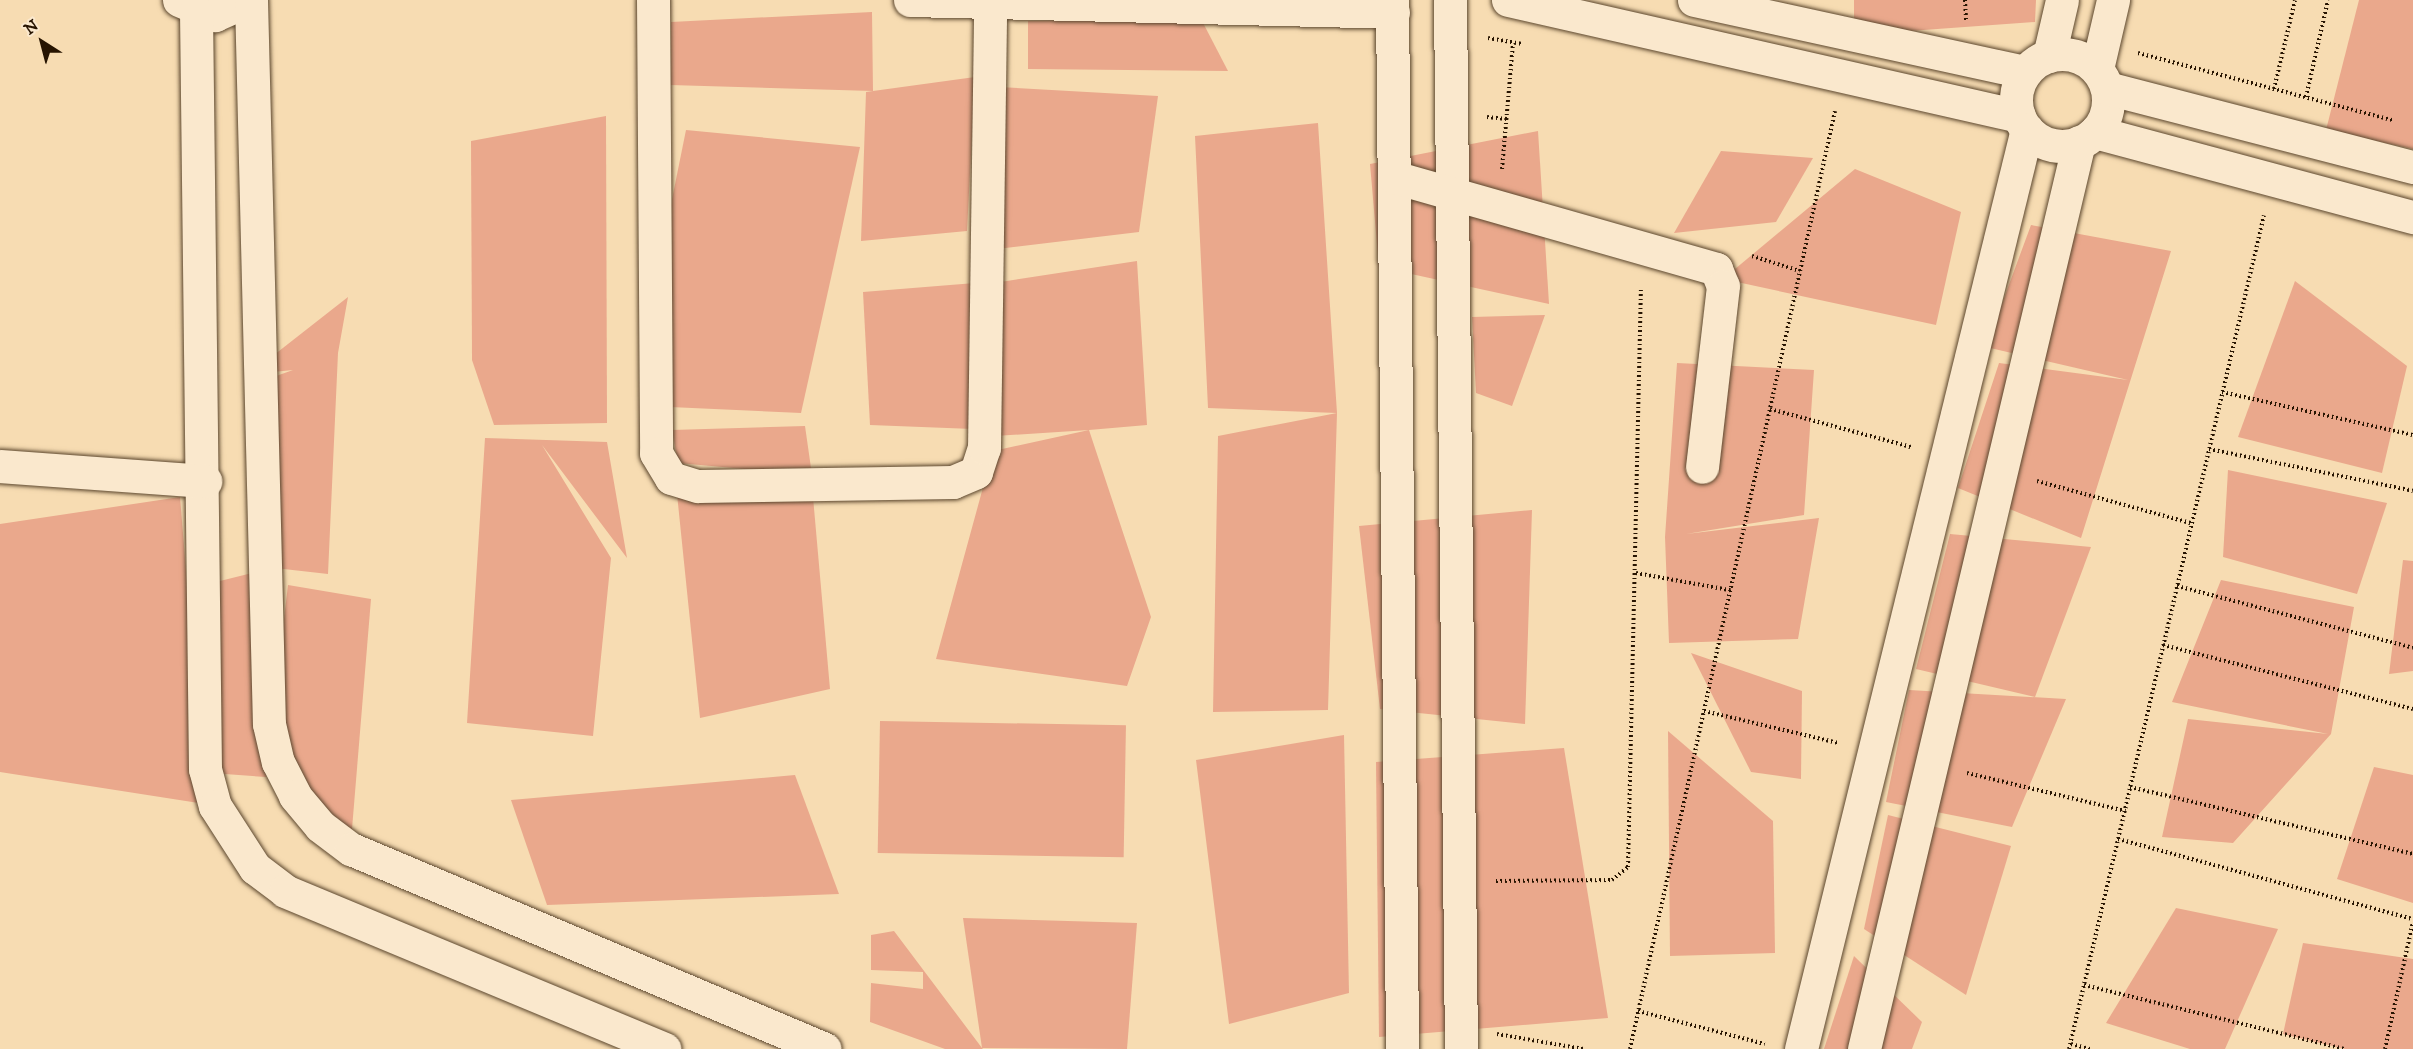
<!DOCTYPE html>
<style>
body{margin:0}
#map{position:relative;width:2413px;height:1049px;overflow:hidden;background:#f7dcb2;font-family:"IM FELL DW Pica",serif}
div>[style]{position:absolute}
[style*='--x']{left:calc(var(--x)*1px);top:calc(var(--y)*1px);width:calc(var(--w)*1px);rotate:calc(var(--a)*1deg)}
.building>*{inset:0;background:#eaa88c;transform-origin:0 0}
.path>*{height:4px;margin-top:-2px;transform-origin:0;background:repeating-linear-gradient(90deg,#271401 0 1.5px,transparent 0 4.5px)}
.roads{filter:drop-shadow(0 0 2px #5b462d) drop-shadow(0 0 2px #5b462d)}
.minor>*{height:33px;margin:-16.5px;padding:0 16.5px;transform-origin:16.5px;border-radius:16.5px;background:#fae8cd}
.minor>.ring{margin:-16.5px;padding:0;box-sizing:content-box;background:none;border:33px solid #fae8cd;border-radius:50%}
span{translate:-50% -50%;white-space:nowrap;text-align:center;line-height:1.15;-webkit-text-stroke:4.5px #fae8cd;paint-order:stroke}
.north{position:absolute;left:12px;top:12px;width:60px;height:60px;-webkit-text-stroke:4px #fae8cd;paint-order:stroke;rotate:324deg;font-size:16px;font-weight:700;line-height:24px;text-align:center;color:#271401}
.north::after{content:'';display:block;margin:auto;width:21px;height:27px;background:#271401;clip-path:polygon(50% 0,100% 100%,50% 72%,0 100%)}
</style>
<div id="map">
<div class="building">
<div style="clip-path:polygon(1854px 0,2036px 0,2035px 22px,1854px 35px)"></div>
<div style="clip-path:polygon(2359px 0,2413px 0,2413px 149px,2326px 130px)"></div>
<div style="clip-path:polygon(872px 12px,873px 91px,975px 77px,967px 231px,861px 241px,866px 92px,873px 91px,670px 85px,671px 22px)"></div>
<div style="clip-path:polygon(1200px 17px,1228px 71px,1028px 69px,1028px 21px)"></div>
<div style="clip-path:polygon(999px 87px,1158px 96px,1139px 232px,997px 249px)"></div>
<div style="clip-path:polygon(606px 116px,607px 423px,494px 425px,472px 360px,471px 141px)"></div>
<div style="clip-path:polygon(1318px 123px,1337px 413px,1328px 710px,1213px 712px,1218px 436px,1337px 413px,1208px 408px,1195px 136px)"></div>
<div style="clip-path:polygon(686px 130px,860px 147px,801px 413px,670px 407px,668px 219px)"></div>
<div style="clip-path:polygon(1538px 131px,1549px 304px,1379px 267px,1370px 164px)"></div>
<div style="clip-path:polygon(1721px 151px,1813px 158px,1776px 222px,1674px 233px)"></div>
<div style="clip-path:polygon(1855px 169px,1961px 212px,1936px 325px,1723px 279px)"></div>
<div style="clip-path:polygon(2031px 225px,2171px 251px,2081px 538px,1958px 488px,1999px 363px,2128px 380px,1986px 347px)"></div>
<div style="clip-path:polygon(1137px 261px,1147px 425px,1089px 430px,1151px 617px,1127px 686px,936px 659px,993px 451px,1089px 430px,995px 436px,994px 283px)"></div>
<div style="clip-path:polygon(2295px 281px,2407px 366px,2382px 473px,2238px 437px)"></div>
<div style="clip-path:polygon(975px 283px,973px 429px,870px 425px,863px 292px)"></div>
<div style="clip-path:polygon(348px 297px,338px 353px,328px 574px,266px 567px,265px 380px,293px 370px,263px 373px,265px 362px)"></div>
<div style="clip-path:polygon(1545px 315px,1512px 406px,1476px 393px,1472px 317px)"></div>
<div style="clip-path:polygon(1677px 363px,1814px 370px,1804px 515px,1686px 534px,1819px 518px,1798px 639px,1669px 643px,1665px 537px)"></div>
<div style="clip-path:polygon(805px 426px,812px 475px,678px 463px,672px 430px)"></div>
<div style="clip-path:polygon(485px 438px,607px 442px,627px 558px,542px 445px,611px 558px,593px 736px,467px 723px)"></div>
<div style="clip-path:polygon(2228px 470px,2387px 503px,2357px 594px,2223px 557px)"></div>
<div style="clip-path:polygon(677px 494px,813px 497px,830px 689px,700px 718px)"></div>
<div style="clip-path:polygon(180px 497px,205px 804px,0 772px,0 524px)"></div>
<div style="clip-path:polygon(1532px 510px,1525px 724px,1380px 709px,1359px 526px)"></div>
<div style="clip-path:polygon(1950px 534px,2091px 547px,2035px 697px,1916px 669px)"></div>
<div style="clip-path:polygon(2403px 560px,2413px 561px,2413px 671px,2389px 674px)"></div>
<div style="clip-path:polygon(260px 571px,266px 777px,211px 773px,212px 583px)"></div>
<div style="clip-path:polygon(2221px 580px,2354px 607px,2331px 734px,2233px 843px,2162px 837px,2188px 719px,2328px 734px,2172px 702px)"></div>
<div style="clip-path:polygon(288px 585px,371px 599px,351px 841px,291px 778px,278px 669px)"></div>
<div style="clip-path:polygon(1691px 653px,1802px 691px,1801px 779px,1751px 772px)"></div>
<div style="clip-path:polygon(1909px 690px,2066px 699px,2012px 827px,1886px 802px)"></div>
<div style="left:880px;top:721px;width:246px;height:132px;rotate:1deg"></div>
<div style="clip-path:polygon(1668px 731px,1773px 821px,1775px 953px,1670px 956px)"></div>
<div style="clip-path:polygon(1344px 735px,1349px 993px,1229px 1024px,1196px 760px)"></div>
<div style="clip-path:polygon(1564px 748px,1608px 1018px,1379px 1037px,1376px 762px)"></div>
<div style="clip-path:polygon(2374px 767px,2413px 775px,2413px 903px,2337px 879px)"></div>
<div style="clip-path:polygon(795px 775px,839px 894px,547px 905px,511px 800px)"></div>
<div style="clip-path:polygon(1888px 815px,2011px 846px,1966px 995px,1864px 929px)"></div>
<div style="clip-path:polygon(2176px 908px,2278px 929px,2225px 1049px,2190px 1049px,2106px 1023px)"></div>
<div style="clip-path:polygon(963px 918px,1137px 923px,1127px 1049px,982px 1048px)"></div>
<div style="clip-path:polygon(894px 931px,982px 1048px,983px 1049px,945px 1049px,870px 1022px,871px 983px,923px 989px,923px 972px,871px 970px,871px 935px)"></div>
<div style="clip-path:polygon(2303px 943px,2413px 959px,2413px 1049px,2345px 1049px,2283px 1034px)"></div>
<div style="clip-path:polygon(1854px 956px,1922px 1022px,1912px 1049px,1824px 1049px)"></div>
</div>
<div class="path">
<div style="--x:1965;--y:0;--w:21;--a:87"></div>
<div style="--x:1488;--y:38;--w:35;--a:10"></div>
<div style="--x:2138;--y:53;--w:263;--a:14.8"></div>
<div style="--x:2274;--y:89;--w:91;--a:-76.7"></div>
<div style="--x:2306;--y:97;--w:99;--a:-77.2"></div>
<div style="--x:1487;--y:117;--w:20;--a:6"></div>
<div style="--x:1502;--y:169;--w:126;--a:-85"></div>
<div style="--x:1752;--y:256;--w:50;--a:17.4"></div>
<div style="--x:2222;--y:392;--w:196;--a:12.7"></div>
<div style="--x:1770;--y:409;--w:146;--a:15.1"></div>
<div style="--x:2209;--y:449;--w:208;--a:11.6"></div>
<div style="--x:2037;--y:481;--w:160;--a:15.3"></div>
<div style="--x:1636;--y:573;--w:96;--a:10.3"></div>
<div style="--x:2177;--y:586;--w:244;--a:14.7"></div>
<div style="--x:2163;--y:645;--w:258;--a:14.4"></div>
<div style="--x:1704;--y:711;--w:138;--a:13.4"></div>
<div style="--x:1967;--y:773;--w:163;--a:13.5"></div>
<div style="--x:2130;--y:787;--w:291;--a:13.3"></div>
<div style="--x:2118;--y:839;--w:306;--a:15.2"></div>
<div style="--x:1496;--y:881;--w:116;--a:-0.5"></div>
<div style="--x:1612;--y:880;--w:21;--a:-39"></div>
<div style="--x:1628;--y:867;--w:580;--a:-88.72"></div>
<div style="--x:2084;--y:985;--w:269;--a:13.8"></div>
<div style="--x:1638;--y:1011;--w:131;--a:14.6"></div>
<div style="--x:1497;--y:1034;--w:88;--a:9.8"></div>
<div style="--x:2071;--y:1044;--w:20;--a:15"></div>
<div style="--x:1630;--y:1049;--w:960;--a:-77.67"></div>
<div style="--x:2069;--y:1049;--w:856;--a:-76.84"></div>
<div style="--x:2385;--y:1049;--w:130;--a:-77.6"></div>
</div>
<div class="roads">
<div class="minor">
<div style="--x:179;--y:0;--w:39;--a:23"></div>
<div style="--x:215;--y:15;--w:37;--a:-24"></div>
<div style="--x:251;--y:0;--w:724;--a:88.58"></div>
<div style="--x:269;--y:724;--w:39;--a:77"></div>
<div style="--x:278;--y:762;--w:38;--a:63"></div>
<div style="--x:295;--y:796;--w:39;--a:50"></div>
<div style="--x:320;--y:826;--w:39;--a:37"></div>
<div style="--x:351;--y:849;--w:514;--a:22.88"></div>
<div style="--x:653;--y:0;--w:453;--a:89.6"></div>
<div style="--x:656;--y:453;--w:29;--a:59"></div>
<div style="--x:671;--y:478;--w:28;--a:17"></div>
<div style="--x:698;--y:486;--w:255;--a:-0.9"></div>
<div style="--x:953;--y:482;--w:25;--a:-23"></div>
<div style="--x:976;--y:472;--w:25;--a:-72"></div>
<div style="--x:984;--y:448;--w:444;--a:-89.2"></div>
<div style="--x:910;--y:0;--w:483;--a:1.4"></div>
<div style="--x:1392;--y:0;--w:1049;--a:89.45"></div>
<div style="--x:1450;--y:0;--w:1049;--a:89.4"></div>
<div style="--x:1508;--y:0;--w:524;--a:12.79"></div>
<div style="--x:1694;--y:0;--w:339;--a:12.3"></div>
<div style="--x:196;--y:11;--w:758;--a:89.32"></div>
<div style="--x:205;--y:769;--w:38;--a:75"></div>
<div style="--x:215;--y:806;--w:74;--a:57.2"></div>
<div style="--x:255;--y:868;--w:38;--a:37"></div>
<div style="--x:285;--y:891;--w:411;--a:22.6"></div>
<div class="ring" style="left:2016px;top:54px;width:59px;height:59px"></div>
<div style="--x:2049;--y:56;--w:57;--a:-76.9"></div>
<div style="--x:2097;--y:69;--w:71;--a:-76.9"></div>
<div style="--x:2107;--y:88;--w:316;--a:14.5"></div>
<div style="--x:2095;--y:132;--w:329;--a:15"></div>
<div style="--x:1394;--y:177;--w:335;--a:15.9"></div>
<div style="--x:1716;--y:269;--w:18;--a:68"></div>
<div style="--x:1723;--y:286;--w:182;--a:96.6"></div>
<div style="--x:0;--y:466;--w:206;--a:4.2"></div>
<div style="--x:1801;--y:1049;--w:947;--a:-76.2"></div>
<div style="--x:1864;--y:1049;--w:932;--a:-76.66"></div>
</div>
</div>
<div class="north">N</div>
</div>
